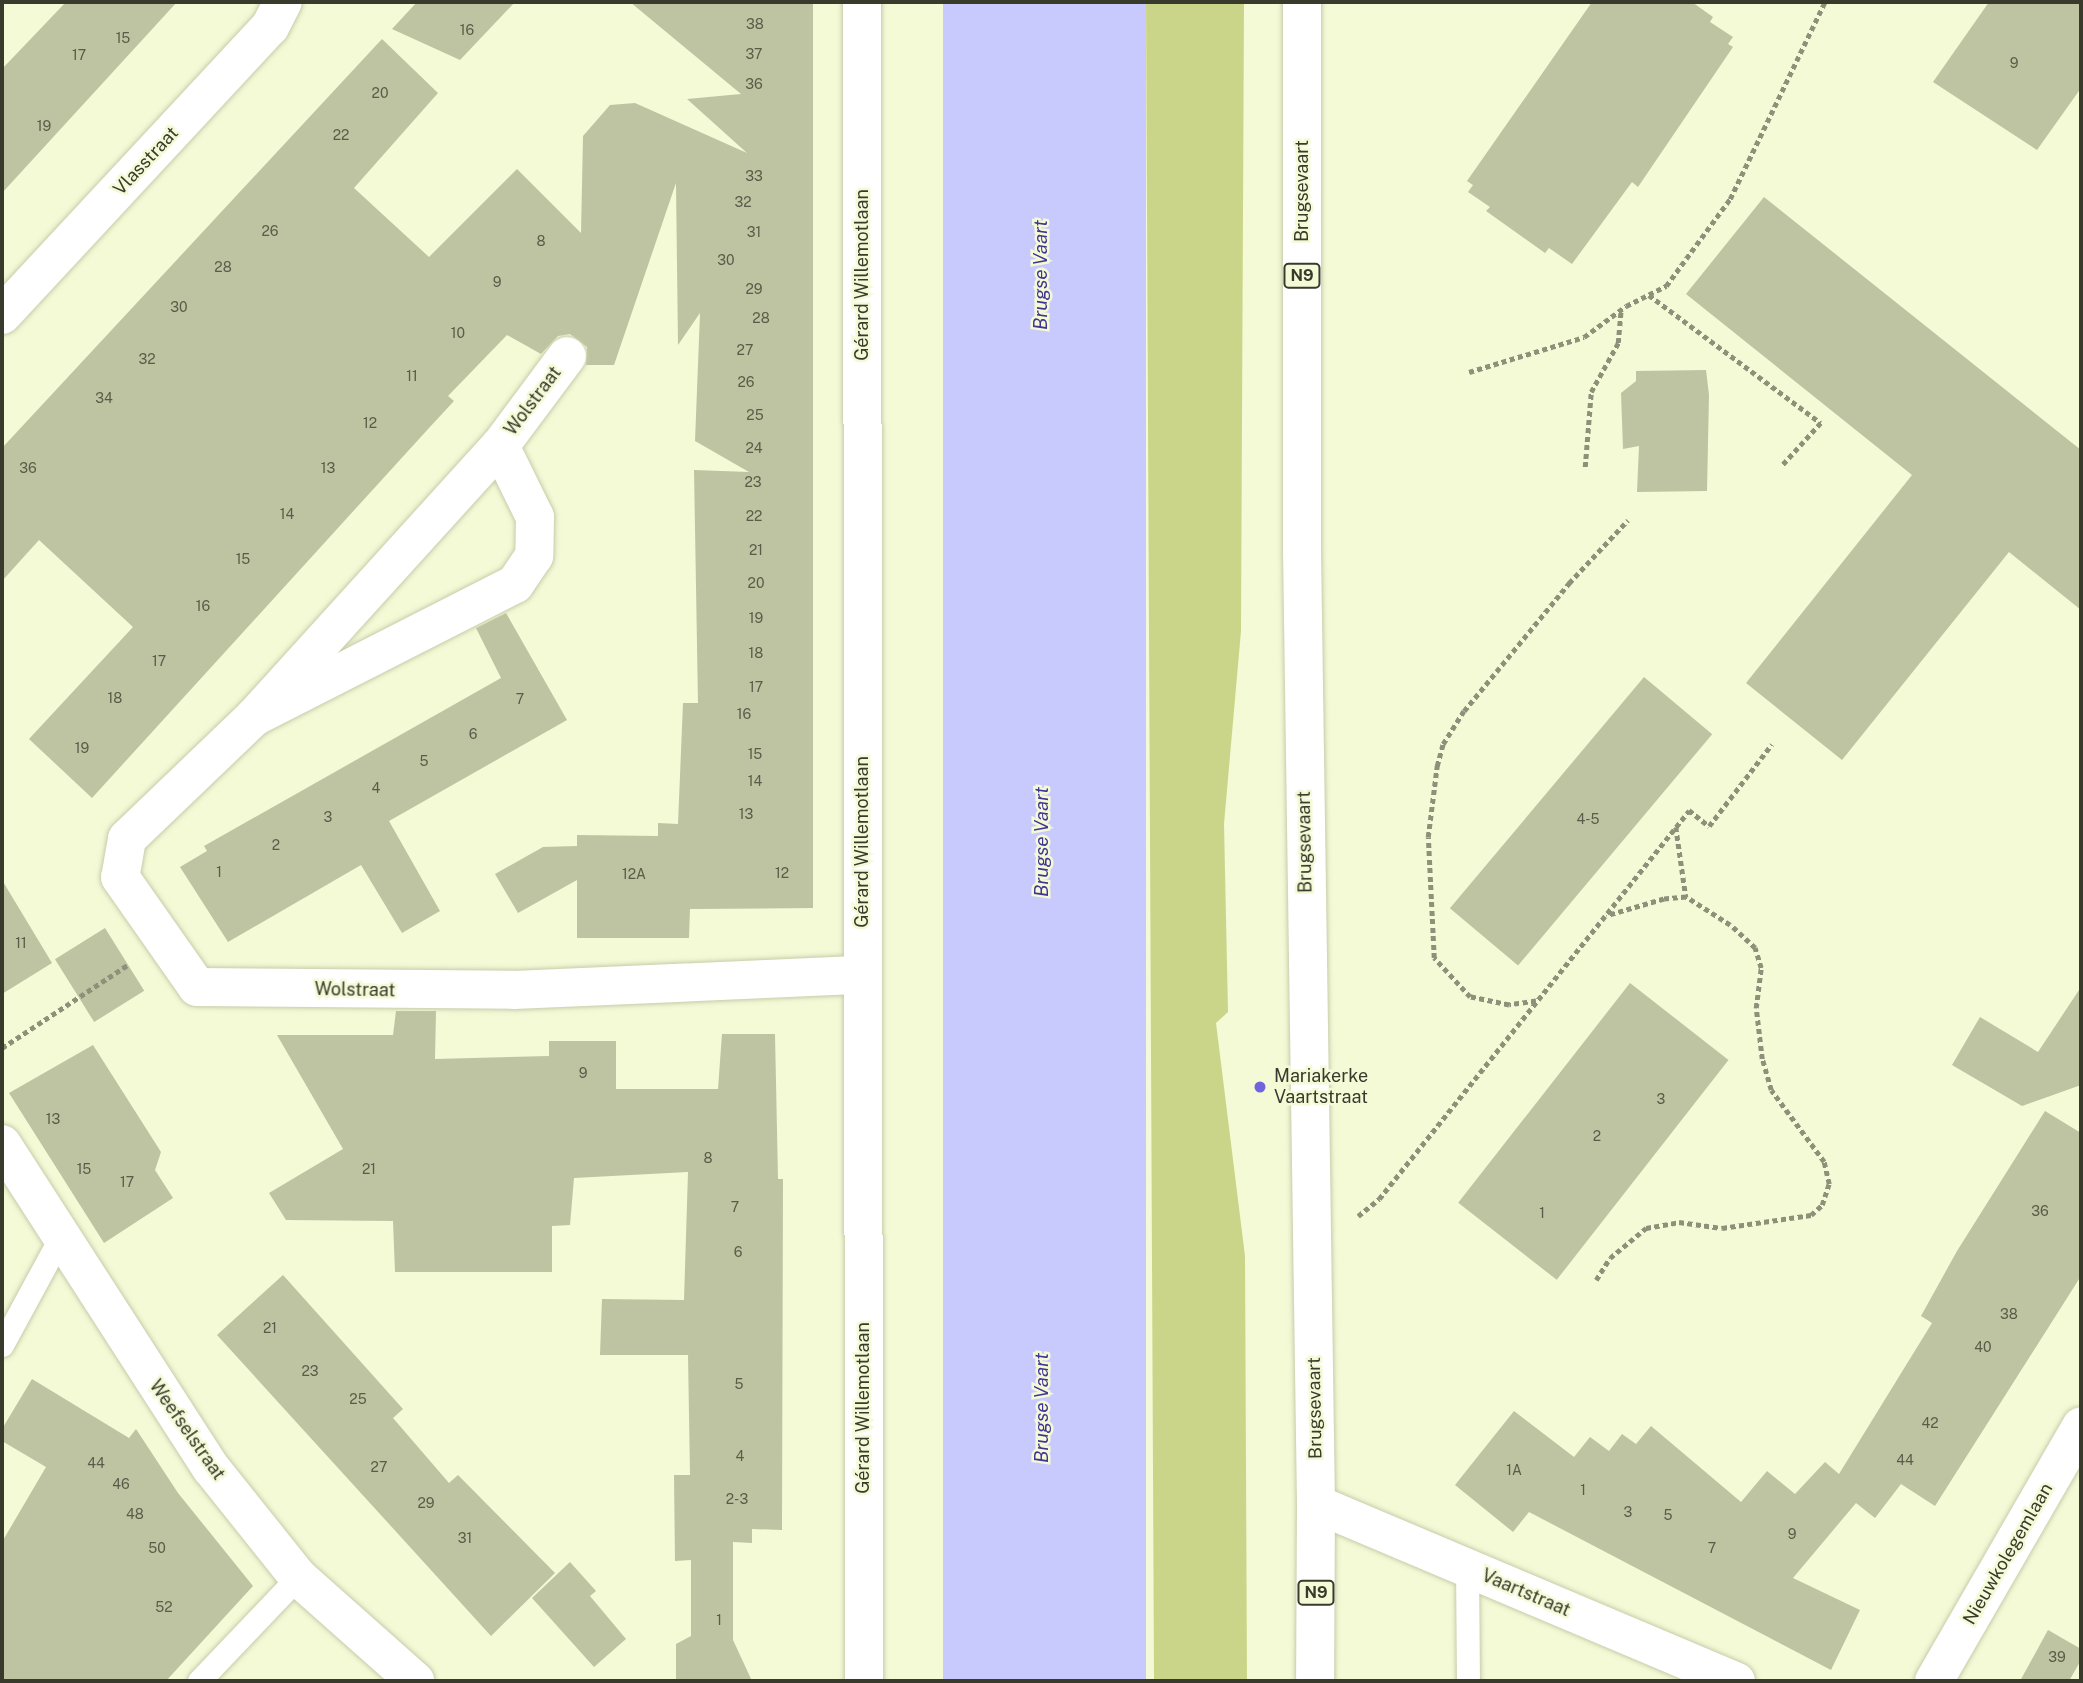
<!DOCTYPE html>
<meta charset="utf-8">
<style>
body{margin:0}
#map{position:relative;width:2083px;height:1683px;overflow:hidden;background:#f4f9d6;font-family:"Public Sans",sans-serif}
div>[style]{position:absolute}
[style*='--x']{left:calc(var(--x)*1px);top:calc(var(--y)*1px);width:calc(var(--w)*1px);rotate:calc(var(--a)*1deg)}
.green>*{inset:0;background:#cbd589}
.water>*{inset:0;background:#c8cafe;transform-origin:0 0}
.building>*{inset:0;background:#bec3a1;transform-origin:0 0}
.path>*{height:4.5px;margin-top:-2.25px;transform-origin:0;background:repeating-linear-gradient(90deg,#8e917a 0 5px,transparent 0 8.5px)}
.roads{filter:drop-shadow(0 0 2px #c7ccaa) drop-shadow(0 0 2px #c7ccaa)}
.service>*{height:23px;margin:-11.5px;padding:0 11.5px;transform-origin:11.5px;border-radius:11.5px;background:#fff}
.minor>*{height:38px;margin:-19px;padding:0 19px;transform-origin:19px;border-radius:19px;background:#fff}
.primary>*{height:38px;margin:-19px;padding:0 19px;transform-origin:19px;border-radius:19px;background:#fff}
.dots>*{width:19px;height:19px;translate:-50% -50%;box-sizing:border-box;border:4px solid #f4f9d6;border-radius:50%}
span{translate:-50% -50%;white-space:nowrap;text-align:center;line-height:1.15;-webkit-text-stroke:5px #f4f9d6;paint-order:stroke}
.number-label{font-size:14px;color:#5a5c49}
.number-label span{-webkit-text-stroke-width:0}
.shield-label span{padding:2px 5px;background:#f4f9d6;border:2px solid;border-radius:5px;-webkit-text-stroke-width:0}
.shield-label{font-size:16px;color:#383a2c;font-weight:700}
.street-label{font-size:18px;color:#383a2c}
.poi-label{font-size:18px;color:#383a2c}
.left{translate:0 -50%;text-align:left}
.water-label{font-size:19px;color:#413594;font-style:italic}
.frame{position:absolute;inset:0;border:4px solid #383a2c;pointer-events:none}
</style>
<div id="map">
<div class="green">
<div style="clip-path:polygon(1146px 2px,1244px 2px,1241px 631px,1224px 824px,1228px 1012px,1216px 1023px,1245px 1256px,1247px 1681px,1154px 1681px)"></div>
</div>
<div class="water">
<div style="left:943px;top:2px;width:203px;height:1679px"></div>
</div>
<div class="building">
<div style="clip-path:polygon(66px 2px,177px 2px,2px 193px,2px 69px)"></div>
<div style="clip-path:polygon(417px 2px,515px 2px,460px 60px,392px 29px)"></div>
<div style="clip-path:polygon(630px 2px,813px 2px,813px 908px,690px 909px,689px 938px,577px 938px,577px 880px,518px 913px,495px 874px,543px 847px,577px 846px,577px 835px,658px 836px,658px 823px,678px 824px,683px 703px,698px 703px,694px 470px,749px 472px,695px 441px,700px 313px,678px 345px,676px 183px,614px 365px,586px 365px,587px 347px,570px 334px,558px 336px,541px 354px,507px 335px,448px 396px,454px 401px,429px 428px,92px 798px,29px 739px,133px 627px,39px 540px,2px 581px,2px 448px,382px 39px,438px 93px,354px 188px,429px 257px,517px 169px,581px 233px,583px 136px,610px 105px,635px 103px,747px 153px,687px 99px,741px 94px)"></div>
<div style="clip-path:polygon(1592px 2px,1692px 2px,1713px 17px,1710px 22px,1733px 37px,1728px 44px,1733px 47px,1638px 187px,1632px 182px,1572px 264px,1549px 248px,1545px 253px,1486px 211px,1490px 207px,1468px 192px,1473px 185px,1467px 181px)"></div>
<div style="clip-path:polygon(1989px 2px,2081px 2px,2081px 88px,2037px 150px,1933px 82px)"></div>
<div style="clip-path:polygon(1764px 197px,2081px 450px,2081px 610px,2009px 552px,1842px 760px,1746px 683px,1912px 475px,1686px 294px)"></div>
<div style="clip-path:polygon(1706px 370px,1709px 395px,1707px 491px,1637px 492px,1639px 446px,1623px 449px,1621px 393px,1636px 381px,1636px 371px)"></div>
<div style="clip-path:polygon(506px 613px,567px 720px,389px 821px,440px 911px,402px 933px,361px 865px,228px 942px,180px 867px,207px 851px,204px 846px,501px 678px,476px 628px)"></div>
<div style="left:1644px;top:677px;width:89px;height:302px;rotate:40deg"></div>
<div style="clip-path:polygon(2px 880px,52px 963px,2px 994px)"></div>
<div style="left:105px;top:928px;width:74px;height:59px;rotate:58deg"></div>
<div style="left:1630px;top:983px;width:125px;height:279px;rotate:38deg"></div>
<div style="clip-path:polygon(2081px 987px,2081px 1085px,2022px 1106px,1952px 1065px,1980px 1017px,2038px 1052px)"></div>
<div style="clip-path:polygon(396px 1011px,436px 1011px,435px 1059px,549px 1056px,549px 1041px,616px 1041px,616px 1089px,718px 1089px,722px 1034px,775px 1034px,778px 1179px,783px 1179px,782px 1530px,752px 1529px,752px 1543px,733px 1542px,733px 1640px,752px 1681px,676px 1681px,676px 1644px,691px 1636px,691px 1560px,675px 1561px,674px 1475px,690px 1475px,688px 1355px,600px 1355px,602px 1299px,684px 1300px,688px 1172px,574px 1178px,570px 1225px,552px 1226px,552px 1272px,395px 1272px,393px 1221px,286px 1220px,269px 1193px,343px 1149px,277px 1035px,393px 1035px)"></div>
<div style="clip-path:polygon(93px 1045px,161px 1152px,155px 1170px,173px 1198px,104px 1243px,9px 1093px)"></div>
<div style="clip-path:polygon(2045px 1111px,2081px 1133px,2081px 1276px,1935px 1506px,1901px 1484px,1875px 1518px,1856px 1503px,1793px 1578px,1860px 1610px,1831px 1670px,1529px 1512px,1513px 1532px,1455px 1485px,1514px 1411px,1574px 1457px,1590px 1437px,1609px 1451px,1622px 1434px,1636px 1444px,1651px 1426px,1741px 1502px,1767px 1471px,1795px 1494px,1825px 1462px,1839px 1474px,1932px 1323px,1921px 1316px,1957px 1251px)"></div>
<div style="clip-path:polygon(283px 1275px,403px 1409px,393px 1418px,449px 1483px,458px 1475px,555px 1573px,491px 1636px,217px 1335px)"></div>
<div style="clip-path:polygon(32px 1379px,129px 1438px,136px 1429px,178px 1493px,253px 1586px,166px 1681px,2px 1681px,2px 1542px,46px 1467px,2px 1441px,2px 1429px)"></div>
<div style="clip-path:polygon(570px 1562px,596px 1591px,590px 1596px,626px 1639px,594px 1667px,532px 1598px)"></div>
<div style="clip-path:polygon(2048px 1630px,2081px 1649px,2081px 1660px,2069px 1681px,2020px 1681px)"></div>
</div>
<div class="path">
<div style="--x:1649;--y:295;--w:214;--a:36.7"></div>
<div style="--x:1821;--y:423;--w:59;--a:132.3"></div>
<div style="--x:1469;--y:372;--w:120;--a:-16.9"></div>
<div style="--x:1584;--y:337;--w:52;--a:-36.4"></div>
<div style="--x:1626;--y:306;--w:45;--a:-26.6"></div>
<div style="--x:1666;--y:286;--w:108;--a:-53.7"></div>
<div style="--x:1730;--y:199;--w:219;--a:-64.3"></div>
<div style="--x:1585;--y:467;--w:75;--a:-85.4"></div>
<div style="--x:1591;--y:392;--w:56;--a:-61.1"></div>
<div style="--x:1618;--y:343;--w:33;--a:-85"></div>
<div style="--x:1676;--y:827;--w:71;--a:81.9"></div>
<div style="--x:1536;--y:1001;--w:27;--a:172"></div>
<div style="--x:1509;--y:1005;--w:40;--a:-168"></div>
<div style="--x:1470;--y:997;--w:53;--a:-132.7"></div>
<div style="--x:1434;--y:958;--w:121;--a:-92.8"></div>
<div style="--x:1428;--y:837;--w:72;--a:-82.8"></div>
<div style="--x:1437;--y:766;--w:23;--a:-75"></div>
<div style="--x:1443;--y:744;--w:39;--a:-58"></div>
<div style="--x:1464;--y:711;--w:166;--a:-50.6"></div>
<div style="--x:1569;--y:583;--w:86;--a:-46.9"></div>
<div style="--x:2;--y:1048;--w:152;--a:-33.5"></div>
<div style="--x:1358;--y:1216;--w:27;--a:-39"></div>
<div style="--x:1379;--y:1199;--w:497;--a:-51.4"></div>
<div style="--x:1689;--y:810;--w:26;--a:39"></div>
<div style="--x:1709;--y:826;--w:103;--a:-52.5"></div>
<div style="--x:1596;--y:1280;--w:26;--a:-58"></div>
<div style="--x:1610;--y:1258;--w:47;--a:-39.8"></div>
<div style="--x:1646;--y:1228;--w:34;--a:-10"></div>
<div style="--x:1679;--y:1222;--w:43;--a:7.9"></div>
<div style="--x:1722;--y:1228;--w:90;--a:-8.3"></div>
<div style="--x:1811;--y:1215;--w:15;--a:-42"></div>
<div style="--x:1822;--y:1205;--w:22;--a:-72"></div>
<div style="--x:1829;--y:1184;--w:23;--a:-103"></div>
<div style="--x:1824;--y:1162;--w:89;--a:-126.4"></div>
<div style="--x:1771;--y:1090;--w:32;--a:-106"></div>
<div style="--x:1762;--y:1059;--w:51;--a:-96.7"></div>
<div style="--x:1756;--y:1008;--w:40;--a:-82.9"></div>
<div style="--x:1761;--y:968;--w:21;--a:-107"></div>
<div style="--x:1755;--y:948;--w:34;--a:-137"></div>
<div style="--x:1730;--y:925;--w:52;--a:-147.5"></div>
<div style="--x:1686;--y:897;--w:22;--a:175"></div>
<div style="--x:1664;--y:899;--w:60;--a:163.7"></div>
</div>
<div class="roads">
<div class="service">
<div style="--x:2;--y:1345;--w:122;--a:-61.5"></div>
<div style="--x:1467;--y:1567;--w:114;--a:89.5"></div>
<div style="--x:199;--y:1681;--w:144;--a:-46.4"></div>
</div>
<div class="minor">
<div style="--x:862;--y:2;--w:1679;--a:89.93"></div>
<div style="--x:2;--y:315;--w:393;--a:-47.1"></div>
<div style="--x:270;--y:27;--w:28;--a:-63"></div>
<div style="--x:500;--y:446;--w:112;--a:-53.3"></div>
<div style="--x:254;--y:717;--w:366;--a:-47.8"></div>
<div style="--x:500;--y:446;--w:79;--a:63.8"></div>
<div style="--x:535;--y:517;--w:39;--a:91"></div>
<div style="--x:534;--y:556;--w:34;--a:124"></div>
<div style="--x:515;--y:584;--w:293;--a:153"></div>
<div style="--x:254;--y:717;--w:176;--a:136.2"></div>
<div style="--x:127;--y:839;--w:39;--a:100"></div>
<div style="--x:120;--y:877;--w:134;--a:55"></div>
<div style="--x:197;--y:987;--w:317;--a:0.5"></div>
<div style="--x:514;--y:990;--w:348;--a:-2.5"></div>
<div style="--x:2;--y:1144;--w:386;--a:57.2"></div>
<div style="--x:211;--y:1468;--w:139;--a:51.4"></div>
<div style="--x:298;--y:1577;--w:157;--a:41.6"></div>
<div style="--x:1316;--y:1504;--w:456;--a:22.9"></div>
<div style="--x:1934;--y:1681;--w:294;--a:-60"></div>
</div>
<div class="primary">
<div style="--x:1302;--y:2;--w:548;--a:90"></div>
<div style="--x:1302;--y:550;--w:954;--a:89.16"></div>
<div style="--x:1316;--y:1504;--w:177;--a:90.3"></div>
</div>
</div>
<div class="dots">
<div style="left:1260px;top:1087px;background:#6f64de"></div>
</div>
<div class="number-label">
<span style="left:755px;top:24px">38</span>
<span style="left:467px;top:30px">16</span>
<span style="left:123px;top:38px">15</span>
<span style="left:754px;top:54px">37</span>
<span style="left:79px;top:55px">17</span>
<span style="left:2014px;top:63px">9</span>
<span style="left:754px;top:84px">36</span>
<span style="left:380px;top:93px">20</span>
<span style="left:44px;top:126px">19</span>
<span style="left:341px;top:135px">22</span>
<span style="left:754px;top:176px">33</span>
<span style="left:743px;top:202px">32</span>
<span style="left:270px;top:231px">26</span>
<span style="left:754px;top:232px">31</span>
<span style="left:541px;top:241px">8</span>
<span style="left:726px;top:260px">30</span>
<span style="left:223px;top:267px">28</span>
<span style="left:497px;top:282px">9</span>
<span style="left:754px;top:289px">29</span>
<span style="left:179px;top:307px">30</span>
<span style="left:761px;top:318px">28</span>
<span style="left:458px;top:333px">10</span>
<span style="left:745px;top:350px">27</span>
<span style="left:147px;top:359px">32</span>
<span style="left:412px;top:376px">11</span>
<span style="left:746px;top:382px">26</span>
<span style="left:104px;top:398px">34</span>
<span style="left:755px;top:415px">25</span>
<span style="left:370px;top:423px">12</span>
<span style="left:754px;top:448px">24</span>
<span style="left:28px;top:468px">36</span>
<span style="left:328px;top:468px">13</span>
<span style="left:753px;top:482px">23</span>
<span style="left:287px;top:514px">14</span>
<span style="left:754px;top:516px">22</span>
<span style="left:756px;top:550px">21</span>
<span style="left:243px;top:559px">15</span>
<span style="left:756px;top:583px">20</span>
<span style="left:203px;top:606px">16</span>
<span style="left:756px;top:618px">19</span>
<span style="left:756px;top:653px">18</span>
<span style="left:159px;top:661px">17</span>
<span style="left:756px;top:687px">17</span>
<span style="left:115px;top:698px">18</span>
<span style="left:520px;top:699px">7</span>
<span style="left:744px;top:714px">16</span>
<span style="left:473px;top:734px">6</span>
<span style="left:82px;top:748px">19</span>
<span style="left:755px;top:754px">15</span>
<span style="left:424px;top:761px">5</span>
<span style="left:755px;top:781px">14</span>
<span style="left:376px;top:788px">4</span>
<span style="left:746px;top:814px">13</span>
<span style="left:328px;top:817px">3</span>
<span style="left:1588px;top:819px">4-5</span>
<span style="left:276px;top:845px">2</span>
<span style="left:219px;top:872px">1</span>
<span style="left:782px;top:873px">12</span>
<span style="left:634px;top:874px">12A</span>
<span style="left:21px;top:943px">11</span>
<span style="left:583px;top:1073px">9</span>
<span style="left:1661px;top:1099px">3</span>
<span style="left:53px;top:1119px">13</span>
<span style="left:1597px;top:1136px">2</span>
<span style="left:708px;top:1158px">8</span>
<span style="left:84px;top:1169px">15</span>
<span style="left:369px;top:1169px">21</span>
<span style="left:127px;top:1182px">17</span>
<span style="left:735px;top:1207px">7</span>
<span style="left:2040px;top:1211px">36</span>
<span style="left:1542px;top:1213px">1</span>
<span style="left:738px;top:1252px">6</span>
<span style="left:2009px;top:1314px">38</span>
<span style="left:270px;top:1328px">21</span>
<span style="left:1983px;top:1347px">40</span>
<span style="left:310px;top:1371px">23</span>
<span style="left:739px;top:1384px">5</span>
<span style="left:358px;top:1399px">25</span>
<span style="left:1930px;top:1423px">42</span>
<span style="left:740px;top:1456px">4</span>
<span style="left:1905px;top:1460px">44</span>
<span style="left:96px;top:1463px">44</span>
<span style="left:379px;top:1467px">27</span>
<span style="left:1514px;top:1470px">1A</span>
<span style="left:121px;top:1484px">46</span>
<span style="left:1583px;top:1490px">1</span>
<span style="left:737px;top:1499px">2-3</span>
<span style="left:426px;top:1503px">29</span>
<span style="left:1628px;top:1512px">3</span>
<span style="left:135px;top:1514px">48</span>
<span style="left:1668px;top:1515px">5</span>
<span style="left:1792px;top:1534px">9</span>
<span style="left:465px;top:1538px">31</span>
<span style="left:157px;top:1548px">50</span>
<span style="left:1712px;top:1548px">7</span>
<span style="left:164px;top:1607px">52</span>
<span style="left:719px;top:1620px">1</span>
<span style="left:2057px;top:1657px">39</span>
</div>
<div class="shield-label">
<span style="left:1302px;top:276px">N9</span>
<span style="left:1316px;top:1593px">N9</span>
</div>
<div class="street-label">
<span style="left:146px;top:161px;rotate:-47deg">Vlasstraat</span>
<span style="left:1302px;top:191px;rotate:-90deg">Brugsevaart</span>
<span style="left:862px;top:275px;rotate:-90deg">Gérard Willemotlaan</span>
<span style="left:533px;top:401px;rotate:-53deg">Wolstraat</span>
<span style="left:862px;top:842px;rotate:-90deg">Gérard Willemotlaan</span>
<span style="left:1305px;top:842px;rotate:-91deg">Brugsevaart</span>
<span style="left:355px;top:990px;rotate:1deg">Wolstraat</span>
<span style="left:863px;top:1408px;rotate:-90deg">Gérard Willemotlaan</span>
<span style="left:1315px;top:1408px;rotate:-91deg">Brugsevaart</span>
<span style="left:187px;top:1430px;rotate:55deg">Weefselstraat</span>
<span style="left:2008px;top:1554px;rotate:-60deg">Nieuwkolegemlaan</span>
<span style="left:1526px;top:1593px;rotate:23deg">Vaartstraat</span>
</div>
<div class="poi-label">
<span class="left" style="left:1274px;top:1087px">Mariakerke<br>Vaartstraat</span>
</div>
<div class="water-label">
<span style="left:1041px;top:275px;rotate:-90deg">Brugse Vaart</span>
<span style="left:1042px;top:842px;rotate:-90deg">Brugse Vaart</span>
<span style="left:1042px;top:1408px;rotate:-90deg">Brugse Vaart</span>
</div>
<div class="frame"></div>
</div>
